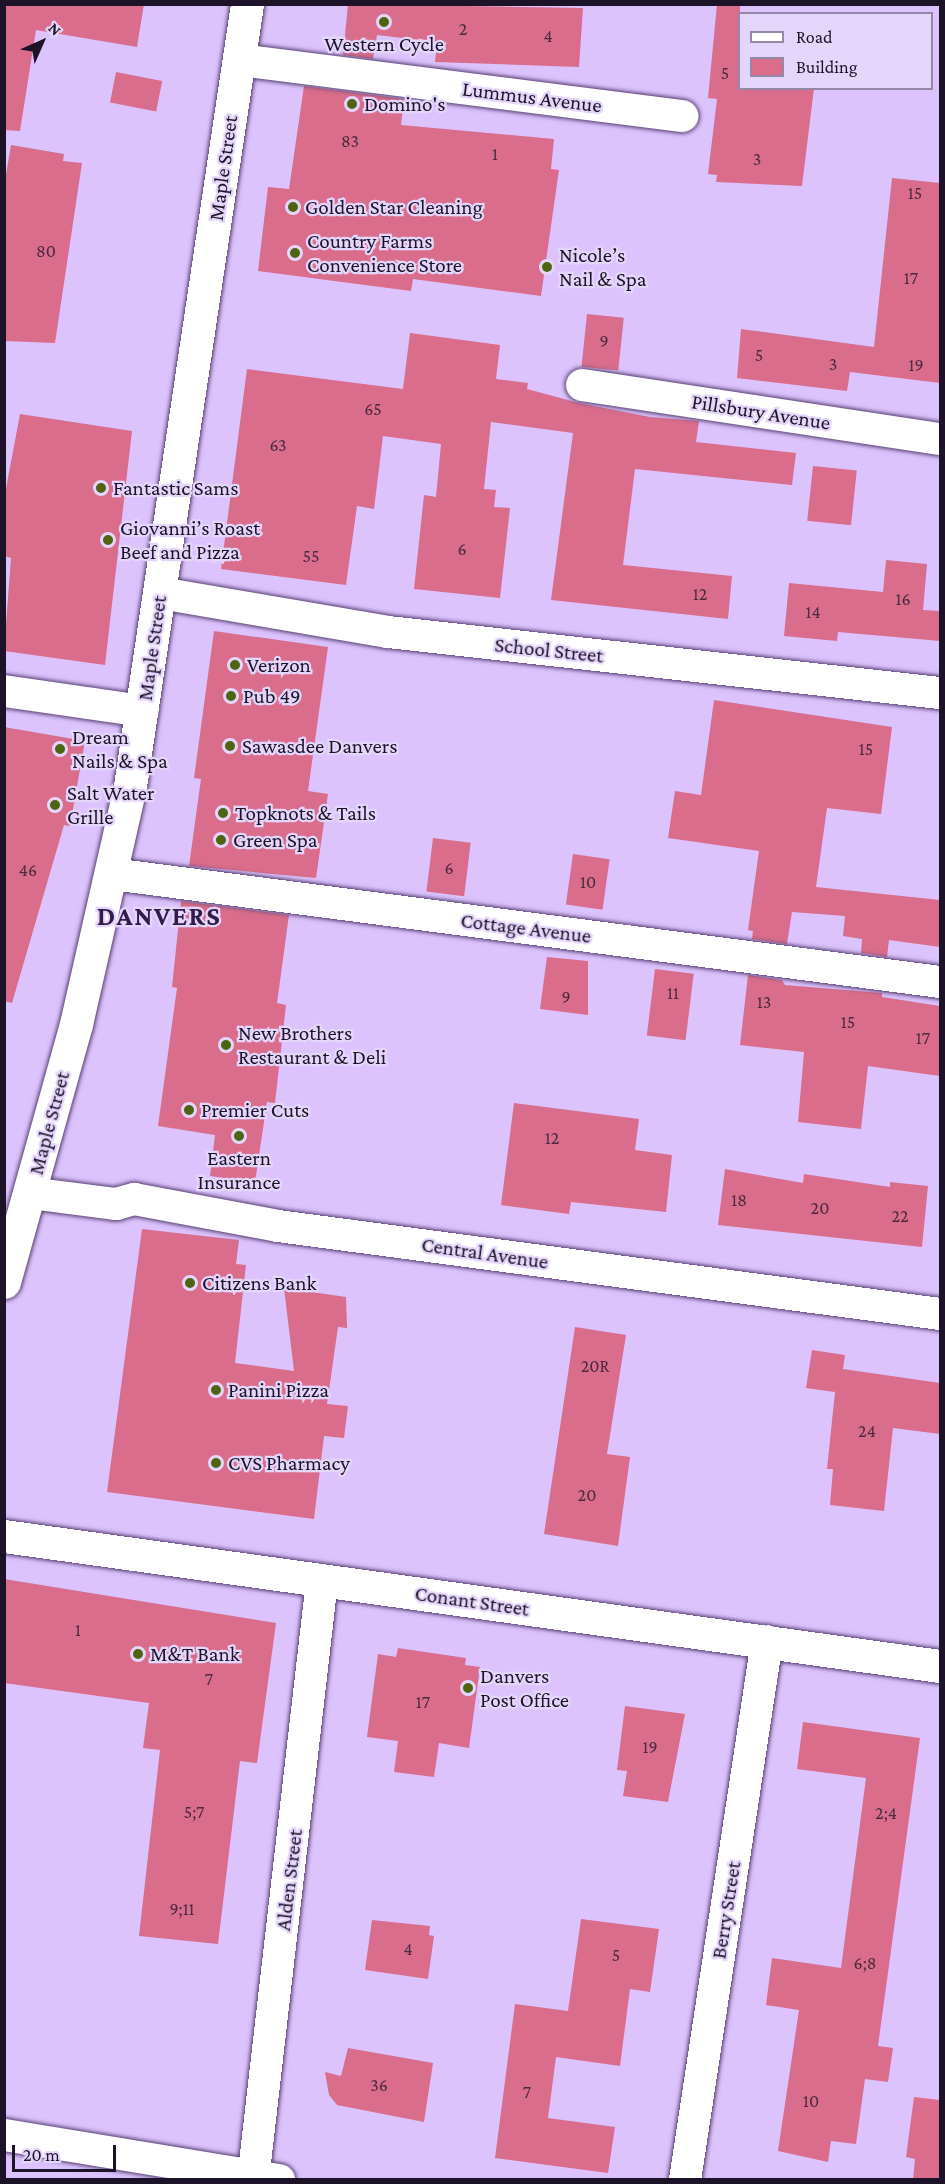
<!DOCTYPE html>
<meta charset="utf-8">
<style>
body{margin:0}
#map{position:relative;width:945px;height:2184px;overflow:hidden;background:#dcc3fe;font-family:"Crimson Pro",serif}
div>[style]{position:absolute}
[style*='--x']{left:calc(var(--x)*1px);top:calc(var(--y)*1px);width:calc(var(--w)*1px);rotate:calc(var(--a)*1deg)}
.building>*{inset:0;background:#d96d8b;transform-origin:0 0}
.roads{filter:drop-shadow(0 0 2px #574072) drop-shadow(0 0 2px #574072)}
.street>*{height:32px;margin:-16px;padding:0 16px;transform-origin:16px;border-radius:16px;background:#fff}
.secondary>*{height:33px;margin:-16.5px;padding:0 16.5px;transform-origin:16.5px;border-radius:16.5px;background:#fff}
.dots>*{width:16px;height:16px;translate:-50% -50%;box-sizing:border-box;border:3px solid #e4d6fa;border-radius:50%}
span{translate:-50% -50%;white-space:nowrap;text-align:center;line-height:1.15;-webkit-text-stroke:4.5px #e4d6fa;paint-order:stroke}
.number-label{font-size:18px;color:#4c2a41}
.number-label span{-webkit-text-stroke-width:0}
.poi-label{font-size:21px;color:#1d1328}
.left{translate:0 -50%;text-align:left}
.street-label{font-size:21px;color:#1d1328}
.district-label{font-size:27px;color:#331c4b;font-weight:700;letter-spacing:1.5px}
.frame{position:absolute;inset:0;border:6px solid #1d1328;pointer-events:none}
.legend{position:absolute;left:738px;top:12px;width:195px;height:78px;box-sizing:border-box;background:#e4d6fa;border:2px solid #9488a6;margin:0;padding:8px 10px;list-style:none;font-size:18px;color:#1d1328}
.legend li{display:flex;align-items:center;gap:12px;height:30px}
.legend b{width:30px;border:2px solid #9488a6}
.north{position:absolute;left:12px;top:12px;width:60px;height:60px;-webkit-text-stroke:4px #e4d6fa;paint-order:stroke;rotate:45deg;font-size:16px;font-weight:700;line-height:24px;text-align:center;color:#1d1328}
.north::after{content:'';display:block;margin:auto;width:21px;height:27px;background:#1d1328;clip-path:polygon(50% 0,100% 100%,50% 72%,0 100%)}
.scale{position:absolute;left:12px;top:2145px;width:104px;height:27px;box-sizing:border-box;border:3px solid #1d1328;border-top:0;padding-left:8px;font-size:18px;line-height:21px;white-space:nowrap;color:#1d1328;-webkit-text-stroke:4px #e4d6fa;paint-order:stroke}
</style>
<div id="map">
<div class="building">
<div style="clip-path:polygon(4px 4px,144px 4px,137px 47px,36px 30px,20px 131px,4px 130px)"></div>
<div style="clip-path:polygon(348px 4px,583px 8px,579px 67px,435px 62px,437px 42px,377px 35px,373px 59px,343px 55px)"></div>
<div style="clip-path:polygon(717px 4px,740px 4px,740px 88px,814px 88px,802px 186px,716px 182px,717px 175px,708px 174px,717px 99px,708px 98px)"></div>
<div style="left:116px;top:72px;width:47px;height:31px;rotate:11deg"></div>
<div style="clip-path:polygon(304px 86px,404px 99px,401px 125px,554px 139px,551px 169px,559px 170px,541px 296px,413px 279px,411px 291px,258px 271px,268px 187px,289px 189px)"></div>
<div style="clip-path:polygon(11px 145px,64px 154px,63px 161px,82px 163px,55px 343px,4px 341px,4px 186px)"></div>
<div style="clip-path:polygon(892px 178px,940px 183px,940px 383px,850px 372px,847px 391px,737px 378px,741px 329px,874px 347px)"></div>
<div style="left:587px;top:314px;width:37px;height:53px;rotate:6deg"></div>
<div style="clip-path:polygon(410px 333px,500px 345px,496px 379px,528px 383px,527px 389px,579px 403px,650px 417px,699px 421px,696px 442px,796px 453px,792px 485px,635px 469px,623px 565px,732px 576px,728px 619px,551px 600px,573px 433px,491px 422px,484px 489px,496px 490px,494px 507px,510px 508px,500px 598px,414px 589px,424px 495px,436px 497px,441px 444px,383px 436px,374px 509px,357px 506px,346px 585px,221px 569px,247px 369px,403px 389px)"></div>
<div style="clip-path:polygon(20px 414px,132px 431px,105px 665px,4px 651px,11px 558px,4px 556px,4px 499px)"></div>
<div style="left:813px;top:466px;width:44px;height:55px;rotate:6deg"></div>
<div style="clip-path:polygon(886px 560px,927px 564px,923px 610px,940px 611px,940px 641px,838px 632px,837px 641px,784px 636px,789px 583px,883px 592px)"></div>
<div style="clip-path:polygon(214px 631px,328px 647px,308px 791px,328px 794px,316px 878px,189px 866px,201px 779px,194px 778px)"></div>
<div style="clip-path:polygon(714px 700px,892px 727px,881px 814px,827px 808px,816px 887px,940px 900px,940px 947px,889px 940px,887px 957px,861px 953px,862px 939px,843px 936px,845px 916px,792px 912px,787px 944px,752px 939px,753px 931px,748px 930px,759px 851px,668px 838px,675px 791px,701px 795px)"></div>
<div style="clip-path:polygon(4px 727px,85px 741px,70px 826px,64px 825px,12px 1003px,4px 1001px)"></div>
<div style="left:433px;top:838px;width:38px;height:54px;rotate:7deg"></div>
<div style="left:573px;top:854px;width:37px;height:51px;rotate:8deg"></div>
<div style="clip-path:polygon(181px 901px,289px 915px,277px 1003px,286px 1005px,275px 1103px,267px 1102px,255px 1182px,210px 1176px,215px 1135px,158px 1126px,177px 988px,172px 987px)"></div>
<div style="clip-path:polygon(547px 957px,588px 961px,588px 1015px,540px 1009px)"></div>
<div style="left:655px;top:969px;width:39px;height:67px;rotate:7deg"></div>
<div style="clip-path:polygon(748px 975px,782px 980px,785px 985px,882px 993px,882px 997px,940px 1006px,940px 1076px,868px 1066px,861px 1129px,798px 1122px,804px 1052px,740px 1045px)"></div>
<div style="clip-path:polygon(514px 1103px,639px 1119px,635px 1150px,672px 1155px,666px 1212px,571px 1202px,569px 1214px,501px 1205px)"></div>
<div style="clip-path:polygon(725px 1169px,803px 1183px,804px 1174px,890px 1187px,890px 1182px,928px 1186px,922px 1247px,718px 1225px)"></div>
<div style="clip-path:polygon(142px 1229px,239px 1240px,236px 1264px,246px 1265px,235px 1363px,294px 1371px,284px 1288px,346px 1297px,347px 1328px,338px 1327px,327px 1404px,348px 1406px,344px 1438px,324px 1436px,314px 1519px,107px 1492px)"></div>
<div style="clip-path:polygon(575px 1327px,626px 1335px,607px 1454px,630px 1457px,618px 1546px,544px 1534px)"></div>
<div style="clip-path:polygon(812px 1350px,845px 1355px,843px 1369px,940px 1383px,940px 1434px,893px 1428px,884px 1511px,830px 1505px,833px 1469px,827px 1469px,835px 1392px,806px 1388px)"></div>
<div style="clip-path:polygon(4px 1579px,276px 1623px,257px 1763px,240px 1761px,218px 1944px,139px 1936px,160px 1750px,143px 1748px,149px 1703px,4px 1683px)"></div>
<div style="clip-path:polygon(398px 1648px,466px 1658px,465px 1665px,480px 1667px,469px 1748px,439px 1743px,434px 1777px,394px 1772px,398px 1741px,367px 1737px,378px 1654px,396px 1657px)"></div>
<div style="clip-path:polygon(625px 1706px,685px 1714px,668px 1802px,623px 1796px,627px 1771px,617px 1770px)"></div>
<div style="clip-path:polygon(803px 1722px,920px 1738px,878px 2046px,893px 2048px,888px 2082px,865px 2079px,856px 2144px,831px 2141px,828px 2162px,778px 2151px,799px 2010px,766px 2005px,772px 1958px,841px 1968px,866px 1778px,797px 1769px)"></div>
<div style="clip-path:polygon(581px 1919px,659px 1929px,650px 1992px,630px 1989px,620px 2066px,556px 2057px,548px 2118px,615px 2127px,608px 2173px,495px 2158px,515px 2004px,568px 2011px)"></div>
<div style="clip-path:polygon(372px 1920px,430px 1926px,429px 1935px,434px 1936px,428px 1979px,365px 1970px)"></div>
<div style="clip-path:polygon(348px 2048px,433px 2063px,424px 2122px,337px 2105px,329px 2095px,325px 2072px,341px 2076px)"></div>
<div style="clip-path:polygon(914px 2097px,940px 2100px,940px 2180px,913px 2180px,915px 2159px,906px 2157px)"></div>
</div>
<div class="roads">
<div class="street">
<div style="--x:239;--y:60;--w:447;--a:7.2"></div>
<div style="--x:582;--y:385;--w:362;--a:8.6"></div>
<div style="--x:160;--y:593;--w:231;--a:9.7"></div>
<div style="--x:388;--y:632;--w:555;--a:6.31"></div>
<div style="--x:4;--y:691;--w:140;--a:8.2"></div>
<div style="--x:112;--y:874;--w:835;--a:7.43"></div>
<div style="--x:30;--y:1193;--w:87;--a:7.3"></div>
<div style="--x:116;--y:1204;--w:19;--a:-16"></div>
<div style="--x:134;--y:1199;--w:147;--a:10.6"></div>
<div style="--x:278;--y:1226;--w:668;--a:7.57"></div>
<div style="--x:4;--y:2135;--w:279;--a:9.3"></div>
<div style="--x:253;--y:2180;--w:603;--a:-83.43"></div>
<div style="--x:685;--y:2180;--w:545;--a:-81.35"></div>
</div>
<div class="secondary">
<div style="--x:4;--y:1282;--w:268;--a:-74.4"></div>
<div style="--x:76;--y:1024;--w:244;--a:-77.2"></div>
<div style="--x:130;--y:786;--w:791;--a:-81.49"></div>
<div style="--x:4;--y:1536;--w:945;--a:7.91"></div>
</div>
</div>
<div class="dots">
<div style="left:384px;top:22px;background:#4e6411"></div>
<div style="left:352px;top:104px;background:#4e6411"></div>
<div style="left:293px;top:207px;background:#4e6411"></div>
<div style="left:295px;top:253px;background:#4e6411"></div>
<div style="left:547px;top:267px;background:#4e6411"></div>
<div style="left:101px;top:488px;background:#4e6411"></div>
<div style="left:108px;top:540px;background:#4e6411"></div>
<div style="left:235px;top:665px;background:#4e6411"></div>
<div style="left:231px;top:696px;background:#4e6411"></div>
<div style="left:230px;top:746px;background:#4e6411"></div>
<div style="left:60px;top:749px;background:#4e6411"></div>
<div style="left:55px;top:805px;background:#4e6411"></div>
<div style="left:223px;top:813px;background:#4e6411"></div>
<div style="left:221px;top:840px;background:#4e6411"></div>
<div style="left:226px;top:1045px;background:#4e6411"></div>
<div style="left:189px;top:1110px;background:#4e6411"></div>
<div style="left:239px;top:1136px;background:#4e6411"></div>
<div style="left:190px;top:1283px;background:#4e6411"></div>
<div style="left:216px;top:1390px;background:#4e6411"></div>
<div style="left:216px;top:1463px;background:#4e6411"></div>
<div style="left:138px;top:1654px;background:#4e6411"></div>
<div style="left:468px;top:1688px;background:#4e6411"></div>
</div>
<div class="number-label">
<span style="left:463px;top:29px">2</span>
<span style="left:548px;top:36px">4</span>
<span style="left:725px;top:73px">5</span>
<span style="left:350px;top:141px">83</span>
<span style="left:495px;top:154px">1</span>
<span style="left:757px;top:159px">3</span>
<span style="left:915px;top:193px">15</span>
<span style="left:46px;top:251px">80</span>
<span style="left:911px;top:278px">17</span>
<span style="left:604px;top:341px">9</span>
<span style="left:759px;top:355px">5</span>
<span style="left:833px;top:364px">3</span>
<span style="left:916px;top:365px">19</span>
<span style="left:373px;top:409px">65</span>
<span style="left:278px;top:445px">63</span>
<span style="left:462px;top:549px">6</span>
<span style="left:311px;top:556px">55</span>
<span style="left:700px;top:594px">12</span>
<span style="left:903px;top:599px">16</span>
<span style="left:813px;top:612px">14</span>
<span style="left:866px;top:749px">15</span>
<span style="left:449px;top:868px">6</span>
<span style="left:28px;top:870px">46</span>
<span style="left:588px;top:882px">10</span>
<span style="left:673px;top:993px">11</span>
<span style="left:566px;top:997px">9</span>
<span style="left:764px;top:1002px">13</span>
<span style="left:848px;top:1022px">15</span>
<span style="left:923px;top:1038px">17</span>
<span style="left:552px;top:1138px">12</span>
<span style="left:739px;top:1200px">18</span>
<span style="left:820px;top:1208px">20</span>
<span style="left:900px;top:1216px">22</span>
<span style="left:595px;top:1366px">20R</span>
<span style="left:867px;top:1431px">24</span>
<span style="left:587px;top:1495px">20</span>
<span style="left:78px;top:1630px">1</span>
<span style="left:209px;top:1679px">7</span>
<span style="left:423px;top:1702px">17</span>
<span style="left:650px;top:1747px">19</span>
<span style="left:194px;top:1812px">5;7</span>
<span style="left:886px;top:1813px">2;4</span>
<span style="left:182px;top:1909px">9;11</span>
<span style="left:408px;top:1949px">4</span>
<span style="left:616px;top:1955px">5</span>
<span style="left:865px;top:1963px">6;8</span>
<span style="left:379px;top:2085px">36</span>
<span style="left:527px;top:2092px">7</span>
<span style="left:811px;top:2101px">10</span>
</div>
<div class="poi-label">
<span style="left:384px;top:44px">Western Cycle</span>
<span class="left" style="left:364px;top:104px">Domino's</span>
<span class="left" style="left:305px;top:207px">Golden Star Cleaning</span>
<span class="left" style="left:307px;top:253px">Country Farms<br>Convenience Store</span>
<span class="left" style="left:559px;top:267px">Nicole’s<br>Nail &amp; Spa</span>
<span class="left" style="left:113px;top:488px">Fantastic Sams</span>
<span class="left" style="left:120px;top:540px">Giovanni’s Roast<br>Beef and Pizza</span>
<span class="left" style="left:247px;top:665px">Verizon</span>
<span class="left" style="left:243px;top:696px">Pub 49</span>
<span class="left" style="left:72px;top:749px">Dream<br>Nails &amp; Spa</span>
<span class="left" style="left:242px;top:746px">Sawasdee Danvers</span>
<span class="left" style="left:67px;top:805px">Salt Water<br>Grille</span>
<span class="left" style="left:235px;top:813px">Topknots &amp; Tails</span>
<span class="left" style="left:233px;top:840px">Green Spa</span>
<span class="left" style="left:238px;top:1045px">New Brothers<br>Restaurant &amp; Deli</span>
<span class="left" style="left:201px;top:1110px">Premier Cuts</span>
<span style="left:239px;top:1170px">Eastern<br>Insurance</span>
<span class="left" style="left:202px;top:1283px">Citizens Bank</span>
<span class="left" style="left:228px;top:1390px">Panini Pizza</span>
<span class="left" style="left:228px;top:1463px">CVS Pharmacy</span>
<span class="left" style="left:150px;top:1654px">M&amp;T Bank</span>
<span class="left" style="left:480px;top:1688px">Danvers<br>Post Office</span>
</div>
<div class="street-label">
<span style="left:532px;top:97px;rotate:7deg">Lummus Avenue</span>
<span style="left:223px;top:168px;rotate:-82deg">Maple Street</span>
<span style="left:761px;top:412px;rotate:9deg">Pillsbury Avenue</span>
<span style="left:152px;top:648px;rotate:-82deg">Maple Street</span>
<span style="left:549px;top:650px;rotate:6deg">School Street</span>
<span style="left:526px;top:928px;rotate:7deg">Cottage Avenue</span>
<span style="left:49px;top:1123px;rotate:-75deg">Maple Street</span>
<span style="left:485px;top:1253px;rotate:8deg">Central Avenue</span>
<span style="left:472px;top:1601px;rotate:8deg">Conant Street</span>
<span style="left:289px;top:1880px;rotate:-83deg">Alden Street</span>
<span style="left:726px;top:1910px;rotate:-81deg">Berry Street</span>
</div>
<div class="district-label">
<span style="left:159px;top:917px">DANVERS</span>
</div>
<div class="frame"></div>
<ul class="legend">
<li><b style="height:8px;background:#fff"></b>Road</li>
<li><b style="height:16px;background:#d96d8b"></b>Building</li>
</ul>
<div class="north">N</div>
<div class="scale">20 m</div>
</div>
